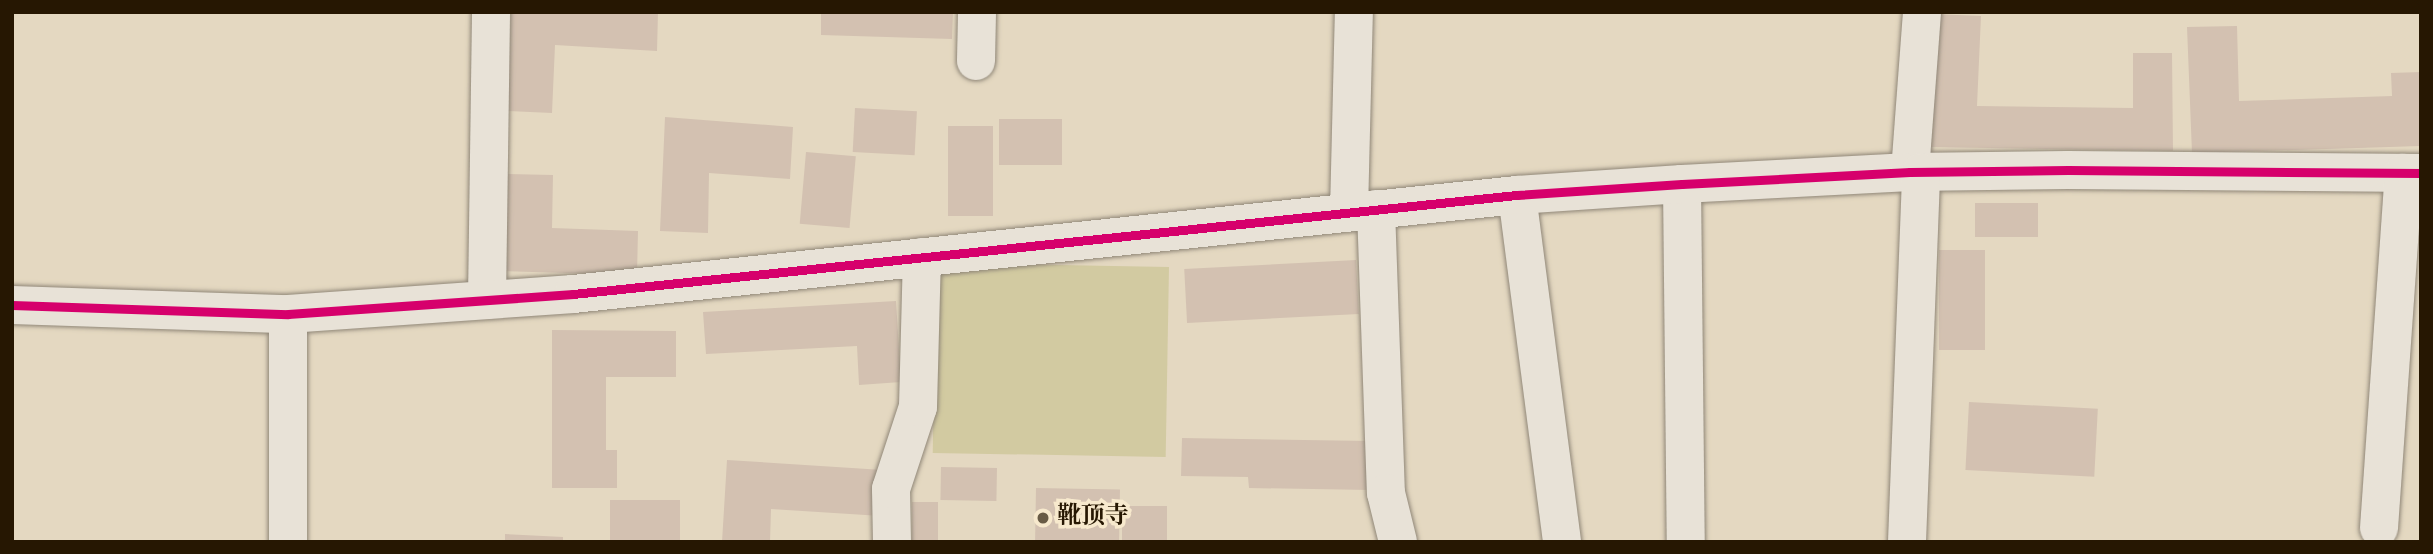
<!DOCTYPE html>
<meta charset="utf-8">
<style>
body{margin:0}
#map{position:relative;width:2433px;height:554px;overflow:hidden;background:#e4d8c1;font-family:Vollkorn,"Noto Serif SC",serif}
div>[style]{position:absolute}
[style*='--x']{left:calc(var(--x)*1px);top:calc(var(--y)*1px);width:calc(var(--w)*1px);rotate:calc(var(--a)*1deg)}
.green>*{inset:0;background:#d2caa1;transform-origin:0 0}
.building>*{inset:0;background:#d3c1b1;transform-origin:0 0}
.roads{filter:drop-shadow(0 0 2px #908778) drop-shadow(0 0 2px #908778)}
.minor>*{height:38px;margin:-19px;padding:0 19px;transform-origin:19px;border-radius:19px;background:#e8e2d7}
.cycleway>*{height:9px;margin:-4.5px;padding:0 4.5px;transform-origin:4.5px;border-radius:4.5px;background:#d6006c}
.dots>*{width:19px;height:19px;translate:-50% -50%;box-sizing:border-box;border:4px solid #f7e9cd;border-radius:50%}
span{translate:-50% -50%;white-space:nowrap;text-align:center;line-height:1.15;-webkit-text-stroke:7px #f7e9cd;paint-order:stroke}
.poi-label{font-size:24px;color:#261702;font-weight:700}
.left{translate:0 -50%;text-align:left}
.frame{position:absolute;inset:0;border:14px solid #261702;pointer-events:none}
</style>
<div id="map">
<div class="green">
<div style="left:1169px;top:267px;width:190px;height:233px;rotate:91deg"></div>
</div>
<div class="building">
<div style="clip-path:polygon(511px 12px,658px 12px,657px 51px,555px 45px,552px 113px,507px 111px)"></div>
<div style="clip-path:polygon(821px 12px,953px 12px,952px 39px,821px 35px)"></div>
<div style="clip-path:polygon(1934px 14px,1981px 16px,1977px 106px,2133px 108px,2133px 53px,2172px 53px,2173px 151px,1929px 147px)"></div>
<div style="clip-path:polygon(2237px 26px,2239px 101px,2392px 96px,2391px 73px,2421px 72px,2421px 146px,2192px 153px,2187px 27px)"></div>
<div style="left:855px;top:108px;width:62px;height:44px;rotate:3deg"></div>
<div style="clip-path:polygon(665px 117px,793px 127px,790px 179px,709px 173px,708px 233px,660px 231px)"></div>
<div style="left:999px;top:119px;width:63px;height:46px"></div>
<div style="left:948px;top:126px;width:45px;height:90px"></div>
<div style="left:806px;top:152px;width:50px;height:72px;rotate:5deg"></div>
<div style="clip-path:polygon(506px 174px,553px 175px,552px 228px,638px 231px,637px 275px,503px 271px)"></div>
<div style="left:1975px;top:203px;width:63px;height:34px"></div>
<div style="left:1939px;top:250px;width:46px;height:100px"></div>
<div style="left:1356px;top:260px;width:54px;height:172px;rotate:87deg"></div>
<div style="clip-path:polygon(896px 301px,901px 382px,859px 385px,857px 346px,706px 354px,703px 312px)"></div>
<div style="clip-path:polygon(552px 330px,676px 331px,676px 377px,606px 377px,606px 450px,617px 450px,617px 488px,552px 488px)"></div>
<div style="left:1969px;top:402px;width:129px;height:68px;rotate:3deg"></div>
<div style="clip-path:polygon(1182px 438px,1371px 441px,1370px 490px,1249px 488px,1248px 477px,1181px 476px)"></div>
<div style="clip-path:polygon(727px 460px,883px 470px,881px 516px,771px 509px,770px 542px,722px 542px)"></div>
<div style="left:941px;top:467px;width:56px;height:33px;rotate:1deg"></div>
<div style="left:1036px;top:488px;width:84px;height:54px;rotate:1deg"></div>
<div style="left:610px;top:500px;width:70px;height:42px"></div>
<div style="left:912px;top:502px;width:26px;height:40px"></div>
<div style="left:1122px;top:506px;width:45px;height:36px"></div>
<div style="clip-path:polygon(505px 534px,563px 537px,563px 542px,505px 542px)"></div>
</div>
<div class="roads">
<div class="minor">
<div style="--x:976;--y:61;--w:49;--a:-88.8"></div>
<div style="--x:1910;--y:172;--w:160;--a:-85.7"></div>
<div style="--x:1682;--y:184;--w:358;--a:89.4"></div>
<div style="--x:1517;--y:195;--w:350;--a:82.6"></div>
<div style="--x:1376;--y:209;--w:284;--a:88"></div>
<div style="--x:1386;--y:493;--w:50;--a:76.2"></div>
<div style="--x:1349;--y:212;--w:200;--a:-88.6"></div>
<div style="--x:487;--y:300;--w:288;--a:-89.2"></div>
<div style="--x:12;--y:305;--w:276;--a:1.9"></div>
<div style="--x:288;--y:314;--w:286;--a:-4"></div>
<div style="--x:573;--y:294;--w:949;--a:-5.99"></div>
<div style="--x:1517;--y:195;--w:165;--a:-3.8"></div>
<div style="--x:1682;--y:184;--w:228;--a:-3"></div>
<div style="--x:1910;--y:172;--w:158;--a:-0.7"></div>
<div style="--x:2068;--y:170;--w:353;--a:0.5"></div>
<div style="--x:2379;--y:528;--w:356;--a:-86"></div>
<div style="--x:288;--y:542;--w:228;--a:-90"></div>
<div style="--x:892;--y:542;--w:53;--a:-91.1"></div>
<div style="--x:891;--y:489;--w:86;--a:-71.8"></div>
<div style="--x:918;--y:407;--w:150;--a:-88.5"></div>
<div style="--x:1907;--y:542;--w:370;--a:-87.8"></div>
</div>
</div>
<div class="cycleway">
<div style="--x:12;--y:305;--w:276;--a:1.9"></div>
<div style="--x:288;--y:314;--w:286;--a:-4"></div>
<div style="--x:573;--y:294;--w:949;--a:-5.99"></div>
<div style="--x:1517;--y:195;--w:165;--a:-3.8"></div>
<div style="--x:1682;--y:184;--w:228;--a:-3"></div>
<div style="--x:1910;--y:172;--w:158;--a:-0.7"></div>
<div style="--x:2068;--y:170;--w:353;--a:0.5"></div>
</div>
<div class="dots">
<div style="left:1043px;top:518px;background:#685b45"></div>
</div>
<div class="poi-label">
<span class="left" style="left:1057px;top:518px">靴顶寺</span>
</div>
<div class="frame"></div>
</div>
